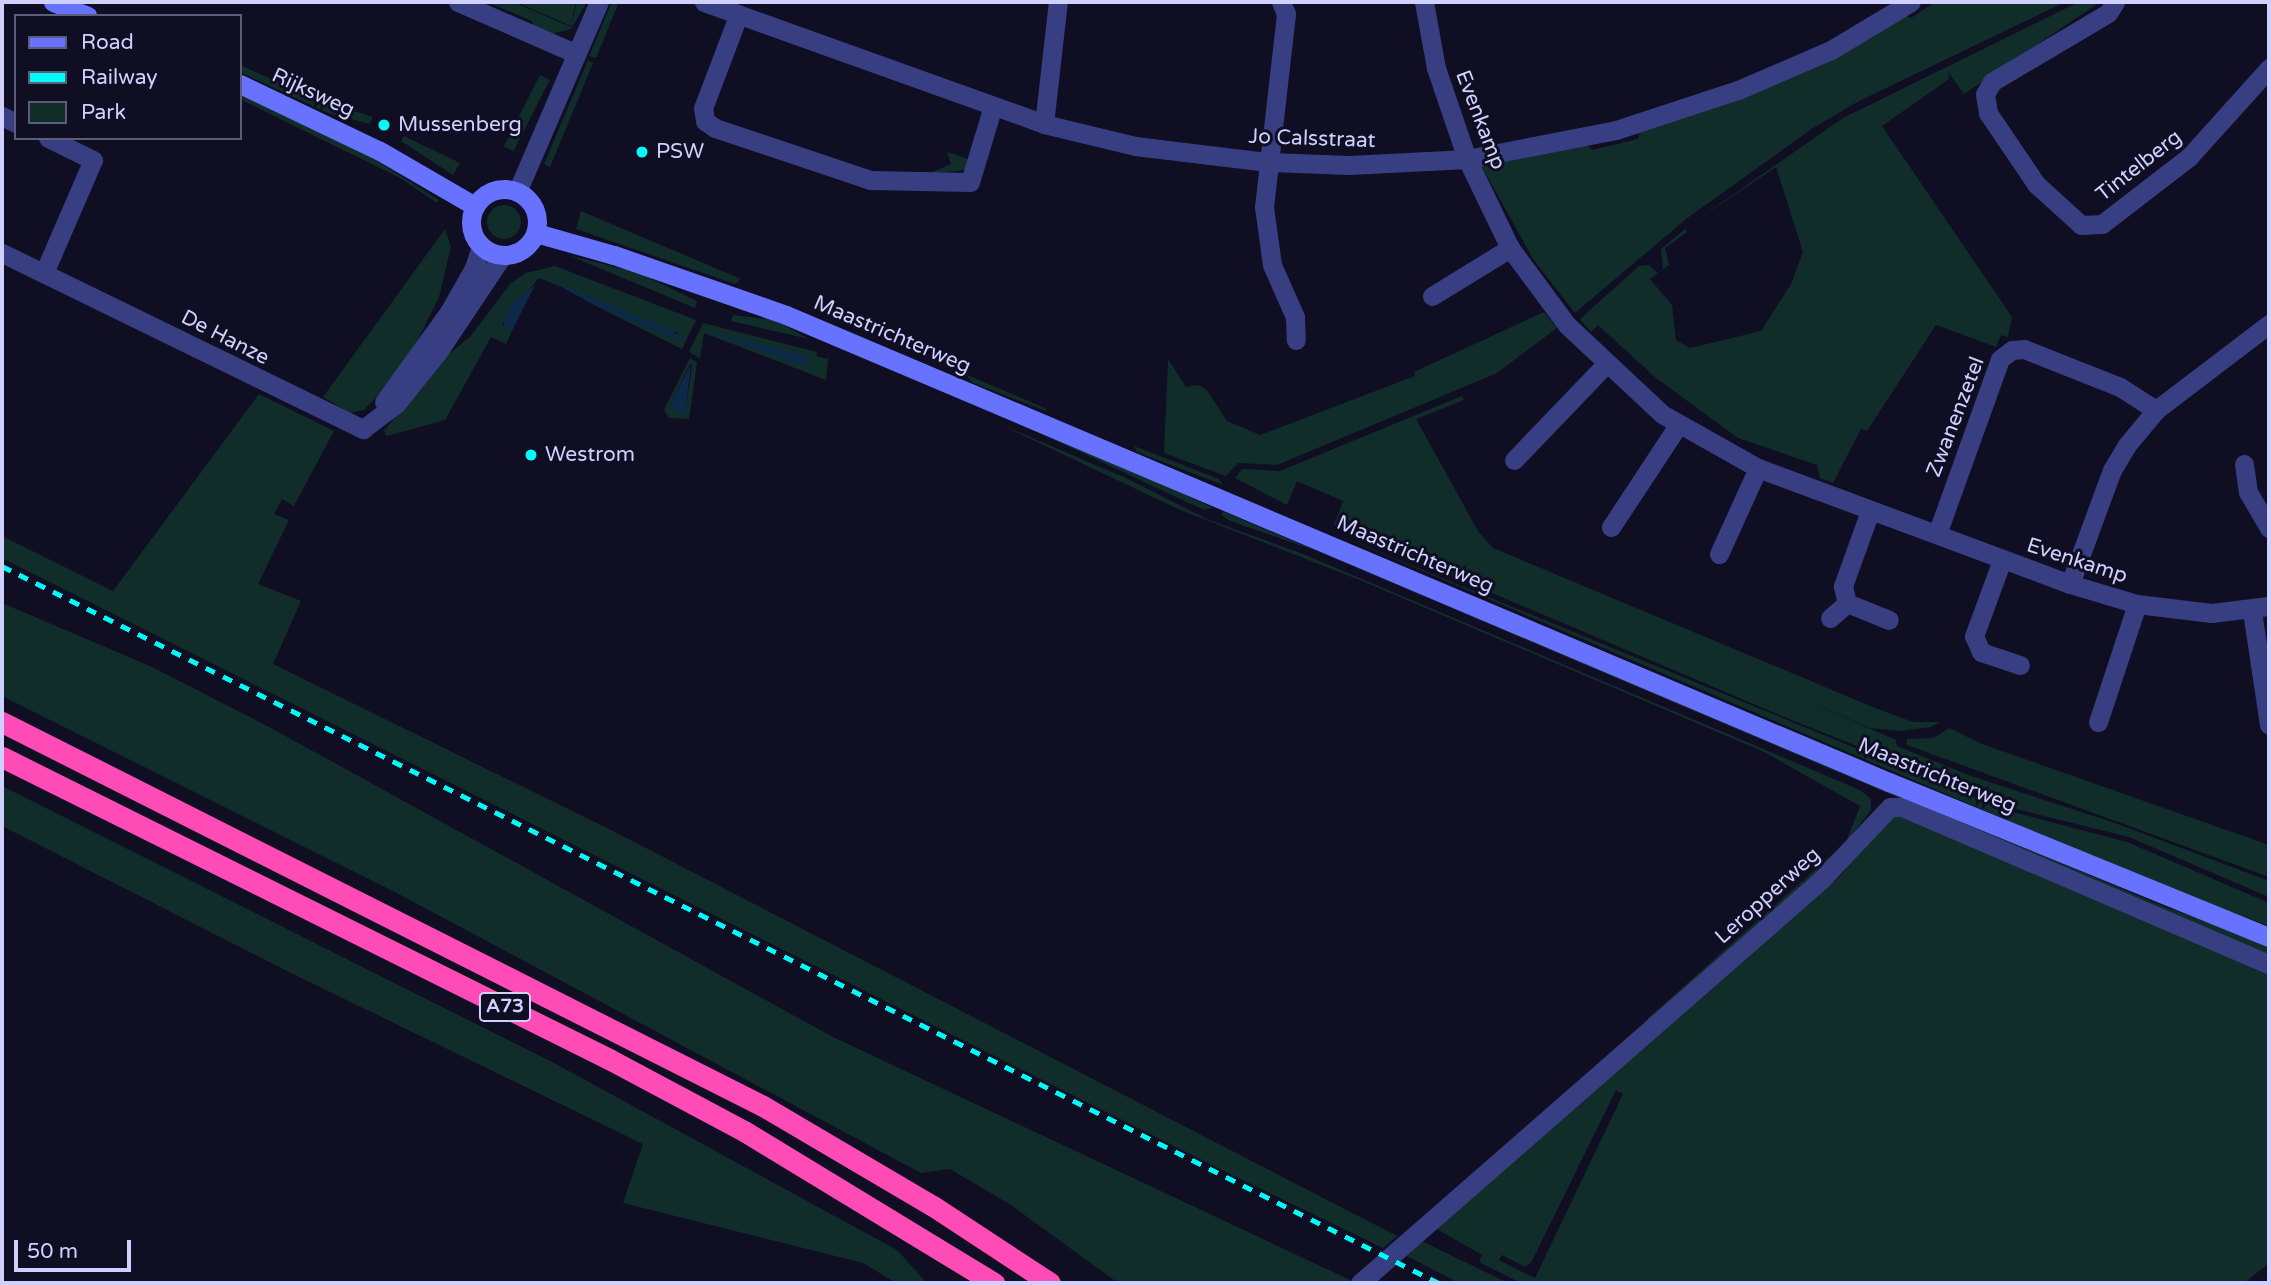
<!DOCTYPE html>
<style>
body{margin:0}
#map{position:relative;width:2271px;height:1285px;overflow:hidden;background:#0f0e23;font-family:"Varela Round",sans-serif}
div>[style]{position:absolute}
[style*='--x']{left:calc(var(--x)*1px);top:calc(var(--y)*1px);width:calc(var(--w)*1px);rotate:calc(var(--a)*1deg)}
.green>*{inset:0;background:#112d29;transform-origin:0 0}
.round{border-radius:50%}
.water>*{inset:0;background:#0c2a48}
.minor>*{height:19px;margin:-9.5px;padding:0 9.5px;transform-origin:9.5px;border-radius:9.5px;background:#383e82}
.tertiary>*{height:19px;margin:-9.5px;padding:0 9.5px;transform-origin:9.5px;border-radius:9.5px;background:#383e82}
.secondary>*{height:19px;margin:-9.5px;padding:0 9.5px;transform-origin:9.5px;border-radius:9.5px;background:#6773ff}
.secondary>.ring{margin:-9.5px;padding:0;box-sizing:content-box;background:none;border:19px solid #6773ff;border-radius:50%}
.motorway>*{height:21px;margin:-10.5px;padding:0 10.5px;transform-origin:10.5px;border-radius:10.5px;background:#ff4bb5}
.rail>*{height:4.5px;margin-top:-2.25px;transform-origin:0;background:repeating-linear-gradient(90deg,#00fbf8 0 10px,transparent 0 19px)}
.dots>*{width:19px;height:19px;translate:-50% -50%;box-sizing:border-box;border:4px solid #0f0e23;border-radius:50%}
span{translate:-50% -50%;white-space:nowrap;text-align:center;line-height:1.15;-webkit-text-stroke:6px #0f0e23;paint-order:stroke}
.shield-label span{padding:2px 5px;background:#0f0e23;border:2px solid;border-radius:5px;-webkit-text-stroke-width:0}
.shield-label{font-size:19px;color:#d0d0ff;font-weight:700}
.street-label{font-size:21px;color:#d0d0ff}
.poi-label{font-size:21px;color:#d0d0ff}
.left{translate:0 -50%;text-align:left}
.frame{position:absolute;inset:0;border:4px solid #d0d0ff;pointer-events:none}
.legend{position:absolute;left:14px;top:14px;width:228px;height:126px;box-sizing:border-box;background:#0f0e23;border:2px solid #5c5c7b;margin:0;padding:9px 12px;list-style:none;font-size:21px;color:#d0d0ff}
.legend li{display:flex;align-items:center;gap:14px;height:35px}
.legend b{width:35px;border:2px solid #5c5c7b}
.scale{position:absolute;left:14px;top:1240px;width:117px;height:32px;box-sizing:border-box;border:4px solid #d0d0ff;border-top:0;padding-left:9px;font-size:21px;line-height:24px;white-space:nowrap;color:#d0d0ff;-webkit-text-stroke:5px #0f0e23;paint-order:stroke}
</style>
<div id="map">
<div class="green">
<div style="clip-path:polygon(487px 2px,513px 2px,571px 27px,577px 2px,587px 2px,571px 29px,548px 35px,534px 29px,532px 21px)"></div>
<div style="clip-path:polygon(516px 2px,576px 2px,571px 26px)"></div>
<div style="clip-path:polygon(612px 2px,619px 2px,596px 58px,589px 56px)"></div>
<div style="clip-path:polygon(1935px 2px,2065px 2px,1859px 101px,1813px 128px,1686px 219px,1575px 313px,1533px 259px,1481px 165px,1586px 144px,1592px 150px,1638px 139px,1640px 130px,1903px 15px,1911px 18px)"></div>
<div style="clip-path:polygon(2079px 2px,2100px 2px,1964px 94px,1948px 72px,1949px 79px,1882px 126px,2012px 317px,2008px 337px,2001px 335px,1996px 347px,1936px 325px,1867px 431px,1861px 429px,1833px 483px,1820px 478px,1817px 465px,1738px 438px,1656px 378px,1598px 325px,1591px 332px,1580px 319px,1639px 266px,1649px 265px,1657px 273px,1663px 269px,1661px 249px,1685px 229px,1687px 232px,1665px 248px,1669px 265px,1650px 279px,1672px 305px,1676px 340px,1690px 348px,1761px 331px,1791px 284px,1803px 252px,1776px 167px,1688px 226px,1843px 118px)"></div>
<div style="clip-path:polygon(588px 60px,593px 63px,550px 167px,544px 164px)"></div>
<div style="clip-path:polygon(240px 65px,314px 98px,373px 117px,370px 124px,328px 113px,240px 72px)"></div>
<div style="left:540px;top:75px;width:11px;height:80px;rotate:27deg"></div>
<div style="clip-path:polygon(240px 92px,355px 147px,439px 200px,437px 203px,400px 178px,240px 99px)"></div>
<div style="clip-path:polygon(404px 136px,460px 163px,453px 175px,401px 141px)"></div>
<div style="clip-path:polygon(947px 152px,971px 160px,965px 170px,928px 174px,951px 164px)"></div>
<div class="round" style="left:487px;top:205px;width:34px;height:34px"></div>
<div style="clip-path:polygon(581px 211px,741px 279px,735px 284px,576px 229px)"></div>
<div style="clip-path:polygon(445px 229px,451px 247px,439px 297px,413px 350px,387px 386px,364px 410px,350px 413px,323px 397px)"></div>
<div style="clip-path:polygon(568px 255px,639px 273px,697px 301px,695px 308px)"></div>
<div style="clip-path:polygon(555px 266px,696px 320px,682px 349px,596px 306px,680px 335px,677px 333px,539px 278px,505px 317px,503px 325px,512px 331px,506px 344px,491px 337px,445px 420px,387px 436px,384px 431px,397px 415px,446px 356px,470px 337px,510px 284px,526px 273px)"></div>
<div style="clip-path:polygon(1544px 312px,1557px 328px,1497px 373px,1277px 465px,1238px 463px,1226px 476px,1164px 453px,1168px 359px,1186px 387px,1198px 385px,1207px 390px,1227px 421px,1260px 435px,1415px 376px,1414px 372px)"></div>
<div style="clip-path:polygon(733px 315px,775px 320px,809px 339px,731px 321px)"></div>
<div style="clip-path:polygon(703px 323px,817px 352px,816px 356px,827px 359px,829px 352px,826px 380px,704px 333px,700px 358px,689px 352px)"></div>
<div style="clip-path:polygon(evenodd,690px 358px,697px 362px,689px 419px,669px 418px,664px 410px,690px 358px,690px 364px,692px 366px,685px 413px,669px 407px,690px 364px)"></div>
<div style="clip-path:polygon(965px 374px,1047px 409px,1046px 411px,973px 383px)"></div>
<div style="clip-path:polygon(259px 394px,334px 431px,294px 506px,282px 499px,274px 514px,289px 520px,258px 584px,301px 601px,273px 664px,611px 830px,1397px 1236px,1383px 1248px,1226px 1172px,2px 558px,2px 536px,113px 591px)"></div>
<div style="clip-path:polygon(1462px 396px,1464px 400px,1416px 419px,1478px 531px,1493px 548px,1875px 708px,1913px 722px,1940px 722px,1931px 727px,1900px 731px,1870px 728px,1782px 690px,1896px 740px,1897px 746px,1971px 776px,2115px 823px,2269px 881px,2269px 897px,2129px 837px,2016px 809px,1784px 717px,1339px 528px,1334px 525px,1343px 501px,1297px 481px,1287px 505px,1235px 478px,1242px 469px,1280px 471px)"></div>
<div style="clip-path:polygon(1004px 416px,1125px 467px,1213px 508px,1204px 510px)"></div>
<div style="clip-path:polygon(997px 423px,1126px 478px,1207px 519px,1303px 554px,1860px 790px,1871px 799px,1871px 810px,1832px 861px,1653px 1020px,1647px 1019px,1846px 842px,1860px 806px,1762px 751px,1362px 581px,1178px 509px)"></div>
<div style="clip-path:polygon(1134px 446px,1219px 479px,1223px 485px,1137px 452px)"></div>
<div style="clip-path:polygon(1224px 512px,2163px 906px,2269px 945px,2269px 955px,1319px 552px,1228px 520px,1221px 514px)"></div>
<div style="clip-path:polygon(1338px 535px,2006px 810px,2127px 842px,2269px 903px,2269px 926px,2162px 886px)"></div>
<div style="clip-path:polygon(2px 603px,150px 666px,271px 728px,831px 1036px,1350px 1280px,1347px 1283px,1118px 1283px,1011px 1205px,950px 1169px,921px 1173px,395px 892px,2px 696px)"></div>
<div style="clip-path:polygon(1949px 728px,1982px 744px,2269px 845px,2269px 877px,1907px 745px,1907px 739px,1934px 738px)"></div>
<div style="clip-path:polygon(2px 786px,554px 1063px,897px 1250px,927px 1283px,896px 1283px,863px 1263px,623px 1203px,643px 1144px,293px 974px,2px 826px)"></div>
<div style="clip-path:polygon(evenodd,1899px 815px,2269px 971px,2269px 1263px,2244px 1283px,1521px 1283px,1479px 1262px,1482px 1255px,1435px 1228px,1839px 877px,1888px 820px,1899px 815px,1616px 1090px,1623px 1094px,1535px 1278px,1499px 1260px,1502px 1255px,1525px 1267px,1531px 1263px,1616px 1090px)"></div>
<div style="clip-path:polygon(1423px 1242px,1428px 1244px,1508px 1283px,1459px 1283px,1401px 1253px)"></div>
</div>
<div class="water">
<div style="clip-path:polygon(549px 280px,673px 331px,681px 341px,596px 306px)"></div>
<div style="clip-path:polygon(535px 285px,512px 331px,505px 327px,503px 320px,515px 300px)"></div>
<div style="clip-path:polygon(702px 330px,807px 356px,806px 365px,799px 364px)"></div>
<div style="clip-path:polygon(691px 364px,685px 414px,682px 415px,669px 407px)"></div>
</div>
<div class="minor">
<div style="--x:458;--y:2;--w:128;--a:23.6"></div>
<div style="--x:704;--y:2;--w:361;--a:19.7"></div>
<div style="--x:1044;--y:124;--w:94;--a:13.6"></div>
<div style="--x:1135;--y:146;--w:134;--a:6.9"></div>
<div style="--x:1268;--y:162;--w:81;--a:2.1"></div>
<div style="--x:1349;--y:165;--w:118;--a:-2.9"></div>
<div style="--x:1467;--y:159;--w:152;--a:-11"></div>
<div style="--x:1616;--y:130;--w:128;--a:-18.2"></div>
<div style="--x:1738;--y:90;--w:101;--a:-23.3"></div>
<div style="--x:1831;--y:50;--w:93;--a:-31"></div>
<div style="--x:1281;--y:2;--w:13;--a:67"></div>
<div style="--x:1286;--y:14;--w:194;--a:96.5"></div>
<div style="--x:1264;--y:207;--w:59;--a:82.1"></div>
<div style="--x:1272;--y:265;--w:57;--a:66.1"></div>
<div style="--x:1295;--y:317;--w:23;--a:88"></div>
<div style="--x:1424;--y:2;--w:67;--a:79.7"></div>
<div style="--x:1436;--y:68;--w:96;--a:71.2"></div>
<div style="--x:1467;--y:159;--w:99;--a:64.2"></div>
<div style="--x:1510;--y:248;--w:96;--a:53.5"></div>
<div style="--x:1567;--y:325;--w:130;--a:43.1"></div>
<div style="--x:1662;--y:414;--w:110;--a:29.4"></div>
<div style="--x:1758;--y:468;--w:333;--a:20.4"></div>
<div style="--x:2070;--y:584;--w:70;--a:16.6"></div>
<div style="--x:2137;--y:604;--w:75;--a:6.9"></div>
<div style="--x:2211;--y:613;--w:58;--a:-6.9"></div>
<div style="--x:2115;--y:2;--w:13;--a:122"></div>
<div style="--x:2108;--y:13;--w:135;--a:149.3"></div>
<div style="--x:1992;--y:82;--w:14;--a:120"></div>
<div style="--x:1985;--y:94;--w:19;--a:81"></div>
<div style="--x:1988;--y:113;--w:86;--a:55.9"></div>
<div style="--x:2036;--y:184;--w:61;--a:42.3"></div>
<div style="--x:2081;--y:225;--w:21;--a:-3"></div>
<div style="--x:2102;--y:224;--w:110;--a:-37.6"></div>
<div style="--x:2189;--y:157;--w:120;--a:-48"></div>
<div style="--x:738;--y:16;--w:98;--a:110.8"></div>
<div style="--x:703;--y:108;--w:13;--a:81"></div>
<div style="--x:705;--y:121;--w:12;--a:35"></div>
<div style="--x:715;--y:128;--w:163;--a:18.5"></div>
<div style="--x:870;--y:180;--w:100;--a:1.1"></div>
<div style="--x:970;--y:182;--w:79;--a:-73.2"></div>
<div style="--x:2;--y:116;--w:16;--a:27"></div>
<div style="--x:1044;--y:124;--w:123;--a:-83.5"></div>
<div style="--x:2;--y:253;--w:402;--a:26"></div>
<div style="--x:363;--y:429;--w:41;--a:-37.1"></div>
<div style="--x:396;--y:404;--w:67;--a:-51.1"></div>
<div style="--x:438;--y:352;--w:115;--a:-56.3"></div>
<div style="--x:44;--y:273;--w:123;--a:-66.6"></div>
<div style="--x:93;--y:160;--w:50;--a:-153.9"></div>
<div style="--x:1432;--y:296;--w:92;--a:-31.6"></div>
<div style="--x:384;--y:402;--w:111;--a:-54.2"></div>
<div style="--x:449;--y:312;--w:51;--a:-60.4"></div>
<div style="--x:474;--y:268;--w:23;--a:-72"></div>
<div style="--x:1514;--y:460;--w:132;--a:-46.2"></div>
<div style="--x:2244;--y:464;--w:28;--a:82"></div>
<div style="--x:2248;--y:492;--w:42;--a:59.7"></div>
<div style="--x:1870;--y:511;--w:80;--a:109.8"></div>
<div style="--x:1843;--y:586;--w:17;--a:77"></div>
<div style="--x:1847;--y:603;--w:45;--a:22"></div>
<div style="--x:1611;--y:527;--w:123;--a:-56.6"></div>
<div style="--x:1937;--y:534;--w:186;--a:-70.2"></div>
<div style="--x:2000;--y:359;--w:15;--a:-37"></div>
<div style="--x:2012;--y:350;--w:12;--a:-5"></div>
<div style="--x:2024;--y:349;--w:103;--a:21.6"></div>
<div style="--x:2120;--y:387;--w:43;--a:32.6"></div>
<div style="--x:1719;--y:554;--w:94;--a:-65.6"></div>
<div style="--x:2002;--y:560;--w:81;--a:110.2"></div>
<div style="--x:1974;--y:636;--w:17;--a:66"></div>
<div style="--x:1981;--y:652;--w:41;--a:18.4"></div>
<div style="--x:2070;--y:584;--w:121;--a:-69.8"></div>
<div style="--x:2112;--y:470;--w:29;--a:-59"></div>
<div style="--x:2127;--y:445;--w:45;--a:-50.4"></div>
<div style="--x:2156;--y:410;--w:142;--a:-37.3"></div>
<div style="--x:2252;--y:611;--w:115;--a:81.5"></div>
<div style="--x:1830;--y:618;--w:23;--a:-41"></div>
<div style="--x:2098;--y:722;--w:124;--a:-71.7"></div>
<div style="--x:1360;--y:1283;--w:612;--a:-41.16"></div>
<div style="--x:1821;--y:880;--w:100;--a:-46.6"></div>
<div style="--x:1890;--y:807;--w:12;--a:0"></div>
<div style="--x:1902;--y:807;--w:399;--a:23.2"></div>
</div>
<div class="tertiary">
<div style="--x:517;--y:192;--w:207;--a:-66.7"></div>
</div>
<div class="secondary">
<div style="--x:53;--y:2;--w:37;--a:22"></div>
<div style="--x:240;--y:84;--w:155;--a:25.6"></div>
<div style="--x:380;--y:151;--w:110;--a:30.1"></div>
<div class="ring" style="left:471px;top:189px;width:47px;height:47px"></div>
<div style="--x:536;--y:233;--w:81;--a:15.8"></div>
<div style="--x:614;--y:255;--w:182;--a:19.2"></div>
<div style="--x:786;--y:315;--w:1198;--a:22.95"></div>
<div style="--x:1889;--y:782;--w:410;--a:22.2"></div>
</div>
<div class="motorway">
<div style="--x:2;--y:722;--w:852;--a:26.78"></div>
<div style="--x:763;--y:1106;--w:197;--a:30.5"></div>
<div style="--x:933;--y:1206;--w:140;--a:33.3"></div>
<div style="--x:2;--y:757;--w:678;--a:26.45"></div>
<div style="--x:609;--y:1059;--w:153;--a:28.1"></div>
<div style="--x:744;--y:1131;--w:293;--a:31.3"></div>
</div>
<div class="rail">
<div style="--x:2;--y:566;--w:1606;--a:26.52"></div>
</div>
<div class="dots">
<div style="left:384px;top:125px;background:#00fbf8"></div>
<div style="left:642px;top:152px;background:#00fbf8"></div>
<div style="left:531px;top:455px;background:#00fbf8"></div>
</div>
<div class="shield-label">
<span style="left:505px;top:1007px">A73</span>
</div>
<div class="street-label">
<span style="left:313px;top:93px;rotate:25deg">Rijksweg</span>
<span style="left:1480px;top:120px;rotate:69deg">Evenkamp</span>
<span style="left:1312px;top:139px;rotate:2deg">Jo Calsstraat</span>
<span style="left:2139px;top:166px;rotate:-38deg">Tintelberg</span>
<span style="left:892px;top:335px;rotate:23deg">Maastrichterweg</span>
<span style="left:225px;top:338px;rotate:27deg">De Hanze</span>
<span style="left:1956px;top:417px;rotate:-69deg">Zwanenzetel</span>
<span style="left:1415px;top:555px;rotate:23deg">Maastrichterweg</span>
<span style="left:2077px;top:561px;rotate:18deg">Evenkamp</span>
<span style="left:1937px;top:776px;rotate:22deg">Maastrichterweg</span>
<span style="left:1768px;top:896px;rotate:-42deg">Leropperweg</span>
</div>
<div class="poi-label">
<span class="left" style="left:398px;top:125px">Mussenberg</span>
<span class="left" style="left:656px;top:152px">PSW</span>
<span class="left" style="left:545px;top:455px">Westrom</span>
</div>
<div class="frame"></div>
<ul class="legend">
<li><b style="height:9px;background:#6773ff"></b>Road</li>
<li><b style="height:9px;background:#00fbf8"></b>Railway</li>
<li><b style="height:19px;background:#112d29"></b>Park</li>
</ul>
<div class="scale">50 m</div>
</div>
